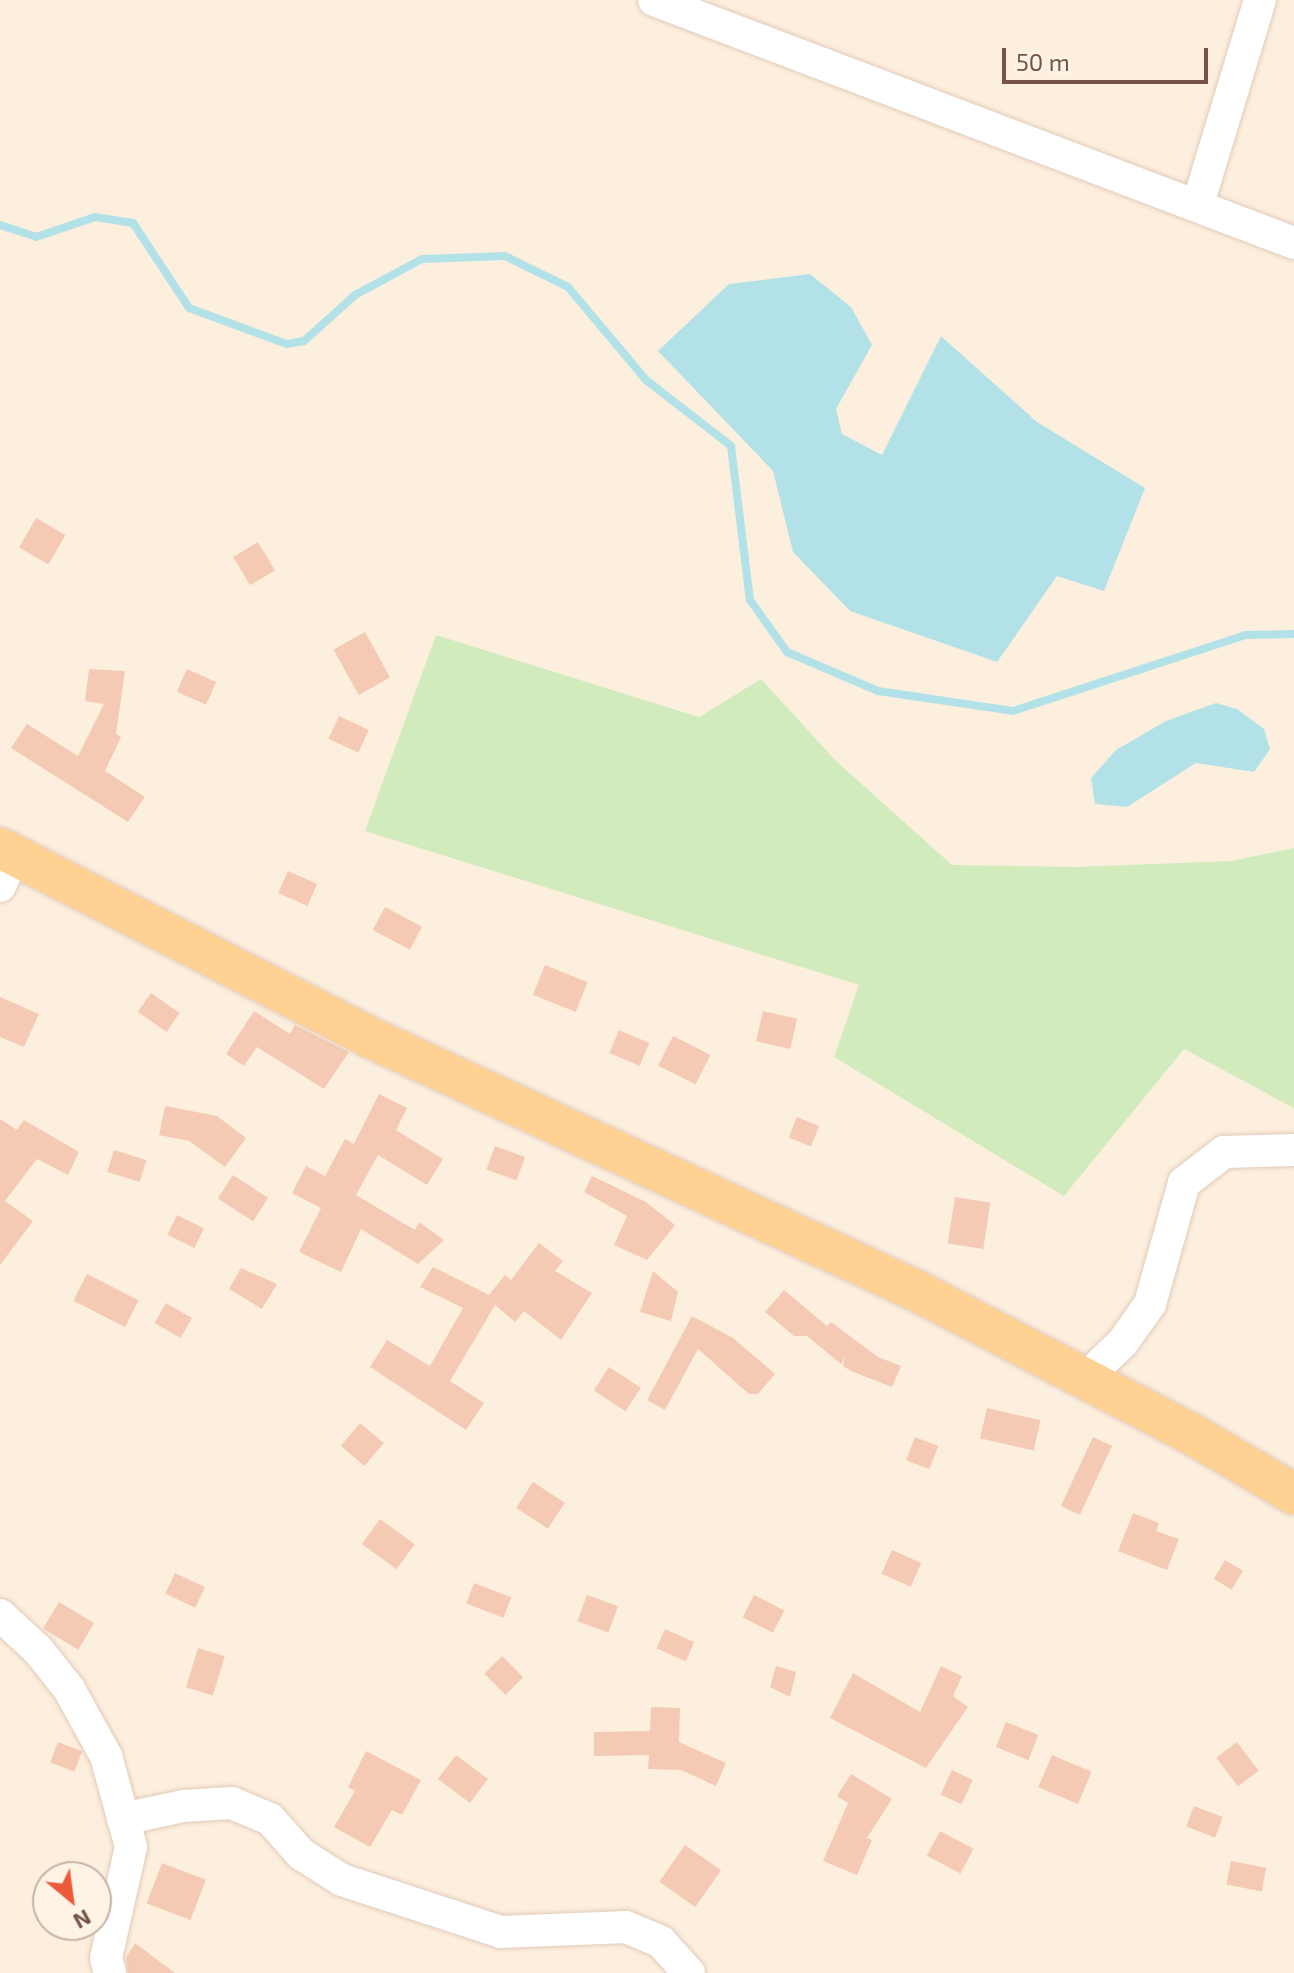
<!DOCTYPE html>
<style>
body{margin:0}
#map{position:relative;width:1294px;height:1973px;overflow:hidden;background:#fdefde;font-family:"Exo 2",sans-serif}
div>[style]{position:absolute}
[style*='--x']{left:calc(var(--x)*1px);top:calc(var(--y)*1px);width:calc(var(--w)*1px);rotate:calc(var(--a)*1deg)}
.green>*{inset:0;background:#d2ebbd}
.water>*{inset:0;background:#b2e2e7}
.stream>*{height:8px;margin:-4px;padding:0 4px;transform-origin:4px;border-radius:4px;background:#b2e2e7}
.building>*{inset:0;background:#f4cab4;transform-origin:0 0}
.roads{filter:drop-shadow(0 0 2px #e1cbba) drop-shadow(0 0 2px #e1cbba)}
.minor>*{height:32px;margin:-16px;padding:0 16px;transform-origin:16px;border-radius:16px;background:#fff}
.major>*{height:40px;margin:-20px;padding:0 20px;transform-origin:20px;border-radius:20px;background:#ffd193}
span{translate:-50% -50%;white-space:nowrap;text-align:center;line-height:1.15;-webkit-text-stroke:6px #fff3e5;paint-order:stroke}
.north{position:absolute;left:32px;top:1861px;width:80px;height:80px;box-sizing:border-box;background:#fff3e5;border:2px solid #c7b3a5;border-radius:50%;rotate:151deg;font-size:22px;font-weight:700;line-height:32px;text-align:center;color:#745445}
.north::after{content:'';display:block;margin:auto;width:28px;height:36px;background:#ee5b3c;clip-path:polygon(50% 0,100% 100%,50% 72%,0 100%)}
.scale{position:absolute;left:1002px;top:48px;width:206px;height:36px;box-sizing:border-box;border:4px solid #745445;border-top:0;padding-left:10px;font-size:24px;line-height:28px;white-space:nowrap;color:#745445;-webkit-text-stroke:6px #fff3e5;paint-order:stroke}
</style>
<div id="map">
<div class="green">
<div style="clip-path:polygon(436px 635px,699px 717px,761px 679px,836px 761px,952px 865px,1075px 867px,1231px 861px,1294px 848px,1294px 1108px,1184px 1049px,1064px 1196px,834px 1057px,859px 985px,365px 831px)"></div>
</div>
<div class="water">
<div style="clip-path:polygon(810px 274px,851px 307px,872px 345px,836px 409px,842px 434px,882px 455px,941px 336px,1037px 422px,1145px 488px,1104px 591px,1057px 576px,997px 662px,850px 611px,793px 552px,773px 471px,658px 351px,729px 284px)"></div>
<div style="clip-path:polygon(1216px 703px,1237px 709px,1264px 729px,1270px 749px,1254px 772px,1196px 763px,1127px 807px,1095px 804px,1091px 778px,1116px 750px,1166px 721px)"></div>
</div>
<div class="stream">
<div style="--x:0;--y:225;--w:38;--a:18"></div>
<div style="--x:36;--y:237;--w:62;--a:-18.7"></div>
<div style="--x:95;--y:217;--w:38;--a:9"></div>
<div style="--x:133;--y:223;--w:102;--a:56.6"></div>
<div style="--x:189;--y:308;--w:104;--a:20.2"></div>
<div style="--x:287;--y:344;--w:17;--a:-10"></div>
<div style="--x:304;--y:341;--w:69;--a:-42"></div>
<div style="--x:355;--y:295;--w:76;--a:-28.2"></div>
<div style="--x:422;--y:259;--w:83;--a:-2.1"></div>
<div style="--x:505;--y:256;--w:70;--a:26.2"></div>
<div style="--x:568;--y:287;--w:121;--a:50"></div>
<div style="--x:646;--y:380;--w:108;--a:37.8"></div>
<div style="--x:731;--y:446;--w:155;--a:83"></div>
<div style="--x:750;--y:600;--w:64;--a:54.6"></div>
<div style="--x:787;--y:652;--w:99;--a:23.2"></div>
<div style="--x:878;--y:691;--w:136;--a:8.4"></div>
<div style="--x:1013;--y:711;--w:244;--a:-18.1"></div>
<div style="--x:1245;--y:635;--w:49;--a:-1.2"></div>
</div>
<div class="building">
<div style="left:36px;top:518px;width:34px;height:34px;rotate:30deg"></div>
<div style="left:258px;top:542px;width:33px;height:29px;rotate:59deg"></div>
<div style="left:365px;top:632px;width:52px;height:36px;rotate:61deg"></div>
<div style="clip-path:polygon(89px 669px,125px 671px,116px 734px,121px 737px,105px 771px,145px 797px,128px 822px,11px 748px,27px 724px,78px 756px,104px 704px,85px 701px)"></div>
<div style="left:187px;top:669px;width:32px;height:25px;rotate:24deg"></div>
<div style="left:339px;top:716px;width:33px;height:25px;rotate:25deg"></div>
<div style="left:288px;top:871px;width:32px;height:24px;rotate:24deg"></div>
<div style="left:385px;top:907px;width:42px;height:26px;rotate:28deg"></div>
<div style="left:545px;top:965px;width:46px;height:32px;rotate:22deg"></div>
<div style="left:151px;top:993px;width:35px;height:23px;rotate:35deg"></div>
<div style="clip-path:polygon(0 997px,39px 1014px,24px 1047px,0 1037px)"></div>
<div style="clip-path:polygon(254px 1011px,290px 1034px,295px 1025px,349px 1052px,324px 1089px,257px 1047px,244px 1066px,226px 1054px)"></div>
<div style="left:763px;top:1011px;width:35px;height:31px;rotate:13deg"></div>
<div style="left:619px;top:1030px;width:33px;height:25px;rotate:23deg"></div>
<div style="left:673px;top:1036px;width:42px;height:33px;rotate:27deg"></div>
<div style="clip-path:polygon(379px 1094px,407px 1108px,396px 1130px,443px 1159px,427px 1185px,378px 1155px,356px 1195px,415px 1230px,419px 1222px,444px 1240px,418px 1264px,361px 1229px,341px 1272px,299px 1252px,321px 1208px,292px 1193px,306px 1166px,325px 1176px,345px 1139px,354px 1144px)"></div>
<div style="clip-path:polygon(165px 1106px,217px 1116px,246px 1138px,225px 1167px,189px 1141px,159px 1135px)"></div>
<div style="left:797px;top:1117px;width:24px;height:22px;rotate:22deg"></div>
<div style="clip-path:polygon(0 1119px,17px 1130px,24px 1120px,79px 1152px,68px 1175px,37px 1159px,5px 1201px,33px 1221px,0 1265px)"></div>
<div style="left:495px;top:1146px;width:32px;height:25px;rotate:20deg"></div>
<div style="left:114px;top:1150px;width:34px;height:23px;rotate:17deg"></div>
<div style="left:233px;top:1175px;width:42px;height:28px;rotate:33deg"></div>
<div style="clip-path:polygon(592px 1176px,646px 1202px,675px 1225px,647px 1260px,614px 1245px,627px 1216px,584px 1192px)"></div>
<div style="left:955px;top:1197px;width:36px;height:47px;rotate:9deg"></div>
<div style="left:177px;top:1215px;width:30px;height:22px;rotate:26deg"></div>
<div style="clip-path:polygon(539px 1243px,563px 1261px,555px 1271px,592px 1293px,561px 1340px,524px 1311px,515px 1322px,495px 1305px,450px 1381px,484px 1403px,466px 1430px,370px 1367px,387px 1340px,430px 1366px,463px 1308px,420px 1287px,433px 1267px,489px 1295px,505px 1275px,511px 1280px)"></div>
<div style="clip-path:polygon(241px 1268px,277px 1284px,262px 1309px,229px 1289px)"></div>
<div style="clip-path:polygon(653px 1271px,678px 1292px,671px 1321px,640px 1312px)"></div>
<div style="left:87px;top:1274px;width:58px;height:30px;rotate:27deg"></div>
<div style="clip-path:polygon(784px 1290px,827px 1326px,831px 1322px,878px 1357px,901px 1366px,892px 1387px,851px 1371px,843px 1366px,845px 1357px,841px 1364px,807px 1336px,794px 1336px,765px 1312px)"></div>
<div style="left:166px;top:1303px;width:30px;height:23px;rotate:30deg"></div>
<div style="clip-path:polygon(692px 1316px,733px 1338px,775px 1374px,758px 1394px,749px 1394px,698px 1349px,665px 1410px,647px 1400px)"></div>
<div style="left:609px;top:1367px;width:38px;height:28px;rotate:33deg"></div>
<div style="left:987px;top:1408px;width:55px;height:31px;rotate:13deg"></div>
<div style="left:360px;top:1423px;width:31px;height:30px;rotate:40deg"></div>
<div style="left:915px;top:1437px;width:25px;height:25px;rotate:21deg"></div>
<div style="left:1093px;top:1437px;width:21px;height:76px;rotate:25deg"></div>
<div style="left:533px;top:1482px;width:38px;height:31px;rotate:33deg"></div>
<div style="clip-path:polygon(1133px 1513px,1159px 1523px,1156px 1531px,1179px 1539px,1167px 1570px,1118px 1551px)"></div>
<div style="left:380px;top:1519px;width:43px;height:31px;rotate:36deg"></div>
<div style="left:892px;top:1550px;width:32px;height:26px;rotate:24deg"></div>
<div style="left:1225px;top:1560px;width:21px;height:22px;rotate:31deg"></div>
<div style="left:175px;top:1573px;width:33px;height:23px;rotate:25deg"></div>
<div style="left:474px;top:1583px;width:40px;height:22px;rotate:21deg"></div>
<div style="left:587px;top:1595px;width:33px;height:28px;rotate:20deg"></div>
<div style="left:754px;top:1595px;width:34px;height:25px;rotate:27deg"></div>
<div style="left:59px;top:1602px;width:41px;height:31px;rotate:31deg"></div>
<div style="left:665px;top:1629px;width:32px;height:21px;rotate:24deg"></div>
<div style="left:198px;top:1648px;width:28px;height:41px;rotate:17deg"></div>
<div style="left:502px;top:1656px;width:30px;height:25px;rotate:45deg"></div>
<div style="clip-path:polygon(776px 1666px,796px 1672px,790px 1697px,770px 1687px)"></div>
<div style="clip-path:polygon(941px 1666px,962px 1676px,953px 1696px,968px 1707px,926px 1768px,830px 1718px,853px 1673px,920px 1712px)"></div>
<div style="clip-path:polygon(651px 1707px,680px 1708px,679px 1742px,726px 1763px,716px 1786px,681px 1770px,648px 1769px,649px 1755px,594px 1756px,594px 1732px,650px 1731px)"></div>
<div style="left:1006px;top:1722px;width:35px;height:27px;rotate:22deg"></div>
<div style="left:58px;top:1742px;width:26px;height:22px;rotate:21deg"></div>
<div style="left:1237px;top:1742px;width:36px;height:26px;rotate:53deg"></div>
<div style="clip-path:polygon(366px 1751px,421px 1780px,402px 1815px,392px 1810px,370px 1847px,334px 1827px,355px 1791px,348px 1787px)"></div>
<div style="left:456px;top:1755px;width:40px;height:30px;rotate:37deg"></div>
<div style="left:1052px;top:1755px;width:43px;height:35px;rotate:23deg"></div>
<div style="left:952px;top:1770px;width:23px;height:27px;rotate:25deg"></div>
<div style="clip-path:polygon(851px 1774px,892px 1799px,867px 1838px,872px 1840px,857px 1875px,823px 1861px,848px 1803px,837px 1796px)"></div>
<div style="left:1194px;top:1806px;width:31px;height:22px;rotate:21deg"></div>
<div style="left:940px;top:1831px;width:38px;height:28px;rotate:28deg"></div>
<div style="left:685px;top:1845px;width:44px;height:45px;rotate:35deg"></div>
<div style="left:1231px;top:1861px;width:36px;height:24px;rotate:11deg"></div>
<div style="left:162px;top:1863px;width:47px;height:43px;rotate:21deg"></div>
<div style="clip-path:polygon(135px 1943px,175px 1973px,128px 1973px,126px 1958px)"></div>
</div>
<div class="roads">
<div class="minor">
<div style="--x:654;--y:0;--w:685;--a:20.79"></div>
<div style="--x:1198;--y:204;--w:213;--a:-73.1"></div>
<div style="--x:0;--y:886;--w:35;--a:-66"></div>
<div style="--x:1085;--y:1379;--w:53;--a:-44.2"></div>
<div style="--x:1123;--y:1342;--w:47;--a:-54.6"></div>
<div style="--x:1150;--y:1304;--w:126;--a:-74.3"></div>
<div style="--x:1184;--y:1183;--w:51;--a:-37.8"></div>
<div style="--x:1224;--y:1152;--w:70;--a:-1.6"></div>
<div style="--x:0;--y:1615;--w:52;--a:42.6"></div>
<div style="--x:38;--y:1650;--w:50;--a:51.5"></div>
<div style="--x:69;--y:1689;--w:77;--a:61.1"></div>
<div style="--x:106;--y:1756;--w:94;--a:74.6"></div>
<div style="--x:131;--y:1847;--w:114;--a:102.7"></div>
<div style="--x:106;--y:1958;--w:16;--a:75"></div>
<div style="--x:123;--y:1819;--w:61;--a:-12.2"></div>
<div style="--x:183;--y:1806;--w:49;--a:-3.5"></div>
<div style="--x:232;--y:1803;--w:41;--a:22.8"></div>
<div style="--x:270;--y:1819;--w:47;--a:48.5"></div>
<div style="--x:301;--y:1854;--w:49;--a:32.4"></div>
<div style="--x:342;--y:1880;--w:167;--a:18.1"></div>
<div style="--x:501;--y:1932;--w:125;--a:-2.3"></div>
<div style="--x:626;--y:1927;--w:38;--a:23"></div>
<div style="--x:661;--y:1942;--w:42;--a:47.9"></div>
</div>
<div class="major">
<div style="--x:0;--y:848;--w:417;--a:27.1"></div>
<div style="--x:371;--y:1038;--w:602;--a:24.86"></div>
<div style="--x:917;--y:1291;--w:308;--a:27.5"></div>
<div style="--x:1190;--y:1433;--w:121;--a:30.4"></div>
</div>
</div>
<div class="north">N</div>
<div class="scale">50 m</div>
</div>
